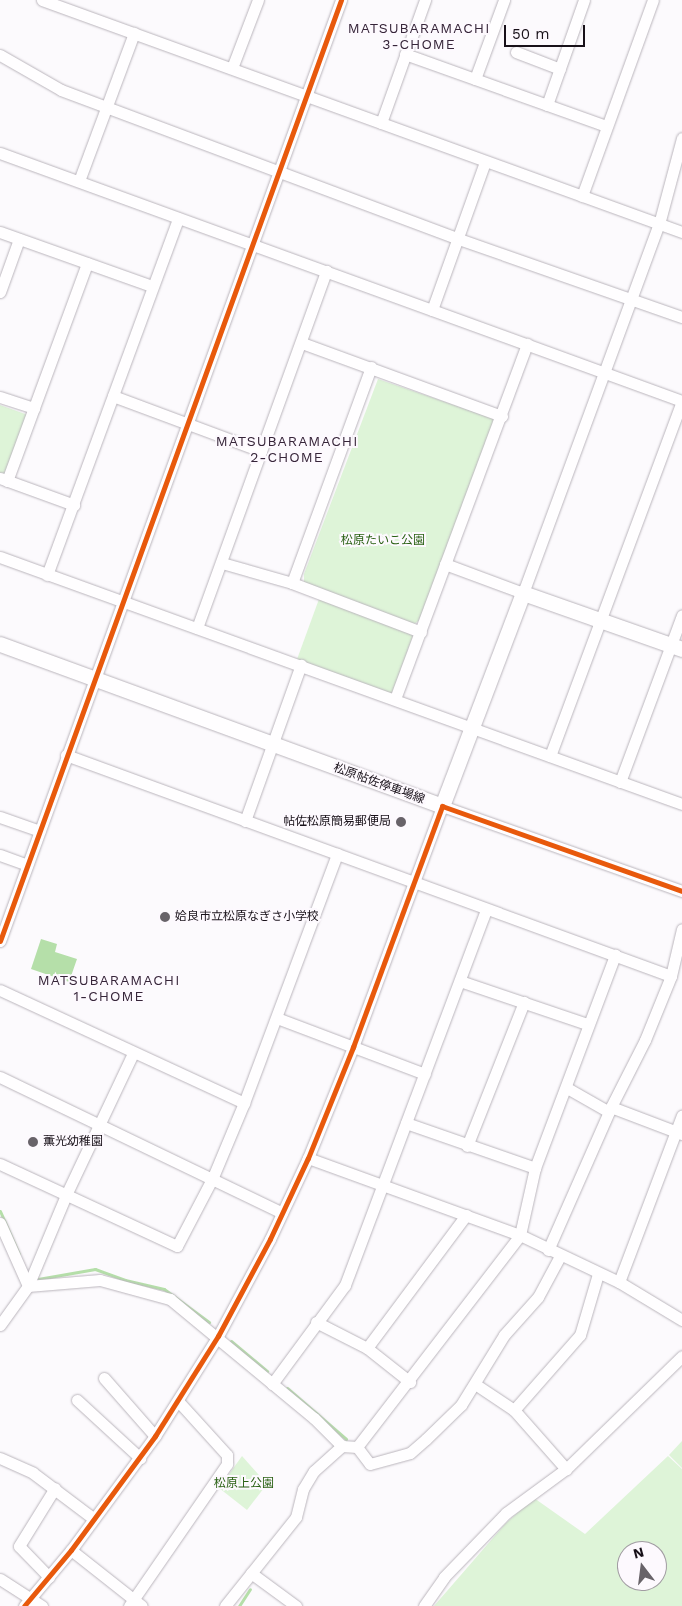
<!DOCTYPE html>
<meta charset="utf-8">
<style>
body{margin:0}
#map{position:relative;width:682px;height:1606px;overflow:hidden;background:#fcfafd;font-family:"Work Sans","Noto Sans JP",sans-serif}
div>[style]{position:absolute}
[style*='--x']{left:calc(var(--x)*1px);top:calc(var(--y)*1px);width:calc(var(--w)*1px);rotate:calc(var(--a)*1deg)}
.green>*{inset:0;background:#def4d8;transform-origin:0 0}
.water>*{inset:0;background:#b5dfa9}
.stream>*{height:3px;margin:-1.5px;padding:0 1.5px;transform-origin:1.5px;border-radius:1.5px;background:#b5dfa9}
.roads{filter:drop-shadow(0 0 1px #bab5bc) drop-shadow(0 0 1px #bab5bc)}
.minor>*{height:11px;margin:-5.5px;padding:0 5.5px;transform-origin:5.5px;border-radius:5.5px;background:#fffeff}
.major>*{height:15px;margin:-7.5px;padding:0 7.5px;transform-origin:7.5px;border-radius:7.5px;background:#fffeff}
.cycleway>*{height:5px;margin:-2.5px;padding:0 2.5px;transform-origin:2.5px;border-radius:2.5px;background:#e8590c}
.dots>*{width:14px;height:14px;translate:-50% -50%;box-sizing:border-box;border:2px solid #fdf9fe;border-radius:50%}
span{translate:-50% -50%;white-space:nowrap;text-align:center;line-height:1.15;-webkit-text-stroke:4px #fdf9fe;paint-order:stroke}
.park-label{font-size:12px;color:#2b6215}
.street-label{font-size:12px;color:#181119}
.poi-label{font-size:12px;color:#181119}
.right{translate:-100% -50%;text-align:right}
.left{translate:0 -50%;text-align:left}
.neighbourhood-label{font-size:14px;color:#362539;letter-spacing:1px}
.north{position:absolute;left:617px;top:1541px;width:50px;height:50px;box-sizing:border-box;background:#fdf9fe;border:1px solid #a19ca2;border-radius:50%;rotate:345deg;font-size:14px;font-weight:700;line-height:20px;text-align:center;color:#181119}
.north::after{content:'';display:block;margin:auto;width:18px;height:22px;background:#686369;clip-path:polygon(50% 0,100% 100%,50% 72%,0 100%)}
.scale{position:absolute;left:504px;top:25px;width:81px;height:22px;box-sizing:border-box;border:2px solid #181119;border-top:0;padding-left:6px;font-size:15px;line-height:18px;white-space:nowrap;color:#181119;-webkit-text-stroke:4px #fdf9fe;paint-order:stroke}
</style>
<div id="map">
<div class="green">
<div style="clip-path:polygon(378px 379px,495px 419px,421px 619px,413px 625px,304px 585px,304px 574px)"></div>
<div style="clip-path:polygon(0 405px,28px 415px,5px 475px,0 473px)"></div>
<div style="left:319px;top:599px;width:101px;height:65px;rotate:20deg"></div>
<div style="clip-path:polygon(682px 1441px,682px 1468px,669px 1455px)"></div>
<div style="clip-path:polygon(242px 1456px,267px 1484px,247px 1510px,219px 1488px)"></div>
<div style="clip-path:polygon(evenodd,668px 1456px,682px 1469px,682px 1606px,434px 1606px,506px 1523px,534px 1498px,585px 1534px,668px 1456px,627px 1551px,657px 1551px,657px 1581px,627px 1581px,627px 1551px)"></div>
</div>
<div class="water">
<div style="clip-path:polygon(41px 939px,57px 944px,55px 952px,77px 959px,69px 982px,31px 969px)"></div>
</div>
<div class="stream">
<div style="--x:0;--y:1211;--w:47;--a:66.2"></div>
<div style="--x:38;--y:1279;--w:58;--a:-10"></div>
<div style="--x:95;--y:1269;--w:32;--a:20"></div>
<div style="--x:125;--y:1280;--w:40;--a:13"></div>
<div style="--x:164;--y:1289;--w:56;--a:36.3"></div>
<div style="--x:231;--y:1341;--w:47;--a:39.8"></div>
<div style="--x:287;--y:1388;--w:78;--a:40.8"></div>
<div style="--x:239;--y:1606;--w:20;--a:-57"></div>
</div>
<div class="roads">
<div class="minor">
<div style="--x:42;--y:0;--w:681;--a:19.93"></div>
<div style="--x:516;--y:52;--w:47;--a:21.1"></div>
<div style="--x:405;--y:54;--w:214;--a:19.7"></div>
<div style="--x:0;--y:55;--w:70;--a:29.8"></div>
<div style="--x:61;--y:90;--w:48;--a:20.7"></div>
<div style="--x:106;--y:107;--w:374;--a:20.5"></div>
<div style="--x:456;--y:238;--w:239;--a:19.3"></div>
<div style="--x:232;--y:68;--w:73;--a:-69.1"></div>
<div style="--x:475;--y:79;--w:84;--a:-69.8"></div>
<div style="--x:547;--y:105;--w:111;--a:-70.6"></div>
<div style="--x:381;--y:123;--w:131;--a:-70.3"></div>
<div style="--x:0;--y:153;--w:726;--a:19.98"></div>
<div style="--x:79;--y:181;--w:158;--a:-69.6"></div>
<div style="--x:582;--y:196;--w:208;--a:-70.1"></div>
<div style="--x:0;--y:232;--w:161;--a:19.6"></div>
<div style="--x:0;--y:292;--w:56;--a:-70.3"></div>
<div style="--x:432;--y:310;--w:157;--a:-70.3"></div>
<div style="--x:302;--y:343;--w:213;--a:20.1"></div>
<div style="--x:113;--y:396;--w:158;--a:20.4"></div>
<div style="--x:0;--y:397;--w:36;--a:18"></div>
<div style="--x:0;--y:478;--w:79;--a:20"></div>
<div style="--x:7;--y:481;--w:232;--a:-69.8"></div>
<div style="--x:0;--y:557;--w:725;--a:19.91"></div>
<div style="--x:222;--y:563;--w:73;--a:15.9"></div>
<div style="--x:292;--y:583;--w:138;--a:20.8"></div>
<div style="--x:445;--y:564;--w:83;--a:20.4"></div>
<div style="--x:523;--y:593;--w:393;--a:-69.8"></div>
<div style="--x:659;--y:224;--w:89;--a:-75"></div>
<div style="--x:47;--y:575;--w:380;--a:-69.8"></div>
<div style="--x:292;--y:583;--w:230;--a:-69.9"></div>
<div style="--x:197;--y:628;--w:380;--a:-70.1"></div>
<div style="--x:395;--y:699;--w:379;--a:-69.6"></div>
<div style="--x:66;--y:755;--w:644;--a:20.07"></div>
<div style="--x:550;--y:756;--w:378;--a:-69.6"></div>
<div style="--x:620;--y:782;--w:178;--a:-69.6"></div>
<div style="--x:0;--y:817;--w:42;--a:19.3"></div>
<div style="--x:245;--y:821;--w:166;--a:-70.3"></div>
<div style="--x:0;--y:855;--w:29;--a:20"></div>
<div style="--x:0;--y:941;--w:1001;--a:-70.08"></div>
<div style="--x:460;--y:981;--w:134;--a:18.7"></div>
<div style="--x:0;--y:990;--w:269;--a:24.8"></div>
<div style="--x:277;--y:1018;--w:158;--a:20.7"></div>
<div style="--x:0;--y:1077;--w:313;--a:25.7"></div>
<div style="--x:567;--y:1088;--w:48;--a:29.7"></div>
<div style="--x:611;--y:1107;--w:76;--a:20.8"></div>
<div style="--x:406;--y:1123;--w:137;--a:19.2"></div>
<div style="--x:467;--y:1146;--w:155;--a:-68.4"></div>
<div style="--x:308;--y:1158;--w:226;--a:20"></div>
<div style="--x:520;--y:1235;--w:110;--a:25.4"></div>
<div style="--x:619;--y:1282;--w:74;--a:31.1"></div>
<div style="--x:0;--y:1164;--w:195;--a:24.9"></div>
<div style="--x:177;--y:1246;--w:78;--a:-62.4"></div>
<div style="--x:213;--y:1177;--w:80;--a:-67.3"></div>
<div style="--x:244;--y:1103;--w:266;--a:-69.5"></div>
<div style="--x:0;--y:1223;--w:69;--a:66"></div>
<div style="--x:548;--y:1250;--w:156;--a:-66.2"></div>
<div style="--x:611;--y:1107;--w:75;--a:-63.1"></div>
<div style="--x:645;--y:1040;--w:69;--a:-67.9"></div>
<div style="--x:671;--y:976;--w:48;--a:-76.8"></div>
<div style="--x:619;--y:1282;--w:178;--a:-69.3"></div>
<div style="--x:28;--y:1286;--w:72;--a:-4.8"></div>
<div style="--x:100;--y:1280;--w:73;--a:15.2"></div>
<div style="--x:170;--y:1299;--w:187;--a:39.6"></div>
<div style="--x:314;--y:1418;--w:40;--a:45"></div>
<div style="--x:342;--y:1446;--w:15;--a:4"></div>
<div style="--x:357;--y:1447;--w:267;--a:-52.4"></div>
<div style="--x:520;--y:1235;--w:69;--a:-77.4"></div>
<div style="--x:535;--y:1168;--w:228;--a:-69.4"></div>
<div style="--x:316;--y:1322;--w:57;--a:27"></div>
<div style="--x:367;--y:1348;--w:55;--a:38.3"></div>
<div style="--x:0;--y:1325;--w:48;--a:-54.3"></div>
<div style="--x:28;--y:1286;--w:99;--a:-67.3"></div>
<div style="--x:66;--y:1195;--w:157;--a:-64.7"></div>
<div style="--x:367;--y:1348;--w:166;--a:-53.3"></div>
<div style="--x:104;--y:1378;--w:77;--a:48.7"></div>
<div style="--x:272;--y:1384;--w:123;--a:-53.6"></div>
<div style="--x:345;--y:1285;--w:401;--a:-69.4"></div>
<div style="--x:475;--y:1384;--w:47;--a:33.7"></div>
<div style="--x:514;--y:1410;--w:100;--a:-48.7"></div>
<div style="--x:580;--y:1335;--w:64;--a:-73.6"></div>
<div style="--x:77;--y:1400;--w:86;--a:42.6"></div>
<div style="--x:514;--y:1410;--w:79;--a:48.6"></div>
<div style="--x:357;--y:1447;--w:21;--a:53"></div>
<div style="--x:370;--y:1464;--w:41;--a:-15.4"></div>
<div style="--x:410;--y:1453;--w:21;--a:-41"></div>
<div style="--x:426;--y:1439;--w:49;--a:-44.2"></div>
<div style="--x:461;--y:1405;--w:82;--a:-58.4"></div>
<div style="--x:504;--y:1335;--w:51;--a:-48.2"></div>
<div style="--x:538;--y:1297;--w:47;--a:-61.8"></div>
<div style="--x:0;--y:1458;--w:36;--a:24"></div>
<div style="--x:33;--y:1473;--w:76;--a:37"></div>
<div style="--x:71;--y:1550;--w:90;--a:38.3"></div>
<div style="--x:251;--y:1573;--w:56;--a:36.3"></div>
<div style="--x:49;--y:1577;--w:43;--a:-134.1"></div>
<div style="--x:19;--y:1546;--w:68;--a:-58.2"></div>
<div style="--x:0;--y:1579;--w:50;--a:32.7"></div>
<div style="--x:24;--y:1606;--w:73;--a:-50"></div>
<div style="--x:71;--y:1550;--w:142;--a:-53.6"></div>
<div style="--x:155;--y:1436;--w:118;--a:-57.8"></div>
<div style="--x:218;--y:1336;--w:110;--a:-61.8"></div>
<div style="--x:270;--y:1239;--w:89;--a:-64.9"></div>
<div style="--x:308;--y:1158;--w:120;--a:-67.9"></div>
<div style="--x:353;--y:1047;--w:257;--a:-69.7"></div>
<div style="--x:442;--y:806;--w:255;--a:19.5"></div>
<div style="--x:129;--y:1606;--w:173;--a:-55.4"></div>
<div style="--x:227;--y:1464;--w:9;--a:-90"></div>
<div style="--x:227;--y:1455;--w:73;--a:-132.2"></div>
<div style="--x:225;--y:1606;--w:114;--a:-51.4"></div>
<div style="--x:296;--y:1517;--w:29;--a:-76"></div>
<div style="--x:303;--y:1489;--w:21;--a:-59"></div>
<div style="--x:314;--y:1471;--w:38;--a:-42"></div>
<div style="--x:424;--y:1606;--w:35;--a:-55"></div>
<div style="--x:444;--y:1577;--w:89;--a:-45.9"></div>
<div style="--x:506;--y:1513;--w:74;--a:-36.3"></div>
<div style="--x:566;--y:1469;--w:162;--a:-44.2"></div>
</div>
<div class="major">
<div style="--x:0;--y:644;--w:471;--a:20.1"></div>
<div style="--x:442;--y:806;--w:228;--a:-69.2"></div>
<div style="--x:523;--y:593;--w:169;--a:19.4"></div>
</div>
</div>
<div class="cycleway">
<div style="--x:0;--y:941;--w:1001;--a:-70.08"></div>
<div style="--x:24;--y:1606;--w:73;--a:-50"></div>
<div style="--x:71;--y:1550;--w:142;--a:-53.6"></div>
<div style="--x:155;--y:1436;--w:118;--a:-57.8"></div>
<div style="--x:218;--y:1336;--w:110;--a:-61.8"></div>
<div style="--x:270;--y:1239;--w:89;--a:-64.9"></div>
<div style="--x:308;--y:1158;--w:120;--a:-67.9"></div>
<div style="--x:353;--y:1047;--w:257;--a:-69.7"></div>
<div style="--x:442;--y:806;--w:255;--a:19.5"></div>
</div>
<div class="dots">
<div style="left:401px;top:822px;background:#686369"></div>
<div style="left:165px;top:917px;background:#686369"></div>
<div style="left:33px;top:1142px;background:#686369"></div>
</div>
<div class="park-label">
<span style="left:383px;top:541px">松原たいこ公園</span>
<span style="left:244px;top:1484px">松原上公園</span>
</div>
<div class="street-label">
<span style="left:379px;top:784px;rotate:20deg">松原帖佐停車場線</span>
</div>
<div class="poi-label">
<span class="right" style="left:391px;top:822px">帖佐松原簡易郵便局</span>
<span class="left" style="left:175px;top:917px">姶良市立松原なぎさ小学校</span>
<span class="left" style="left:43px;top:1142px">薫光幼稚園</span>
</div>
<div class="neighbourhood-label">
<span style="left:419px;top:36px">MATSUBARAMACHI<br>3-CHOME</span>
<span style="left:287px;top:449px">MATSUBARAMACHI<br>2-CHOME</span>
<span style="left:109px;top:988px">MATSUBARAMACHI<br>1-CHOME</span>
</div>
<div class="north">N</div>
<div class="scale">50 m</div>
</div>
